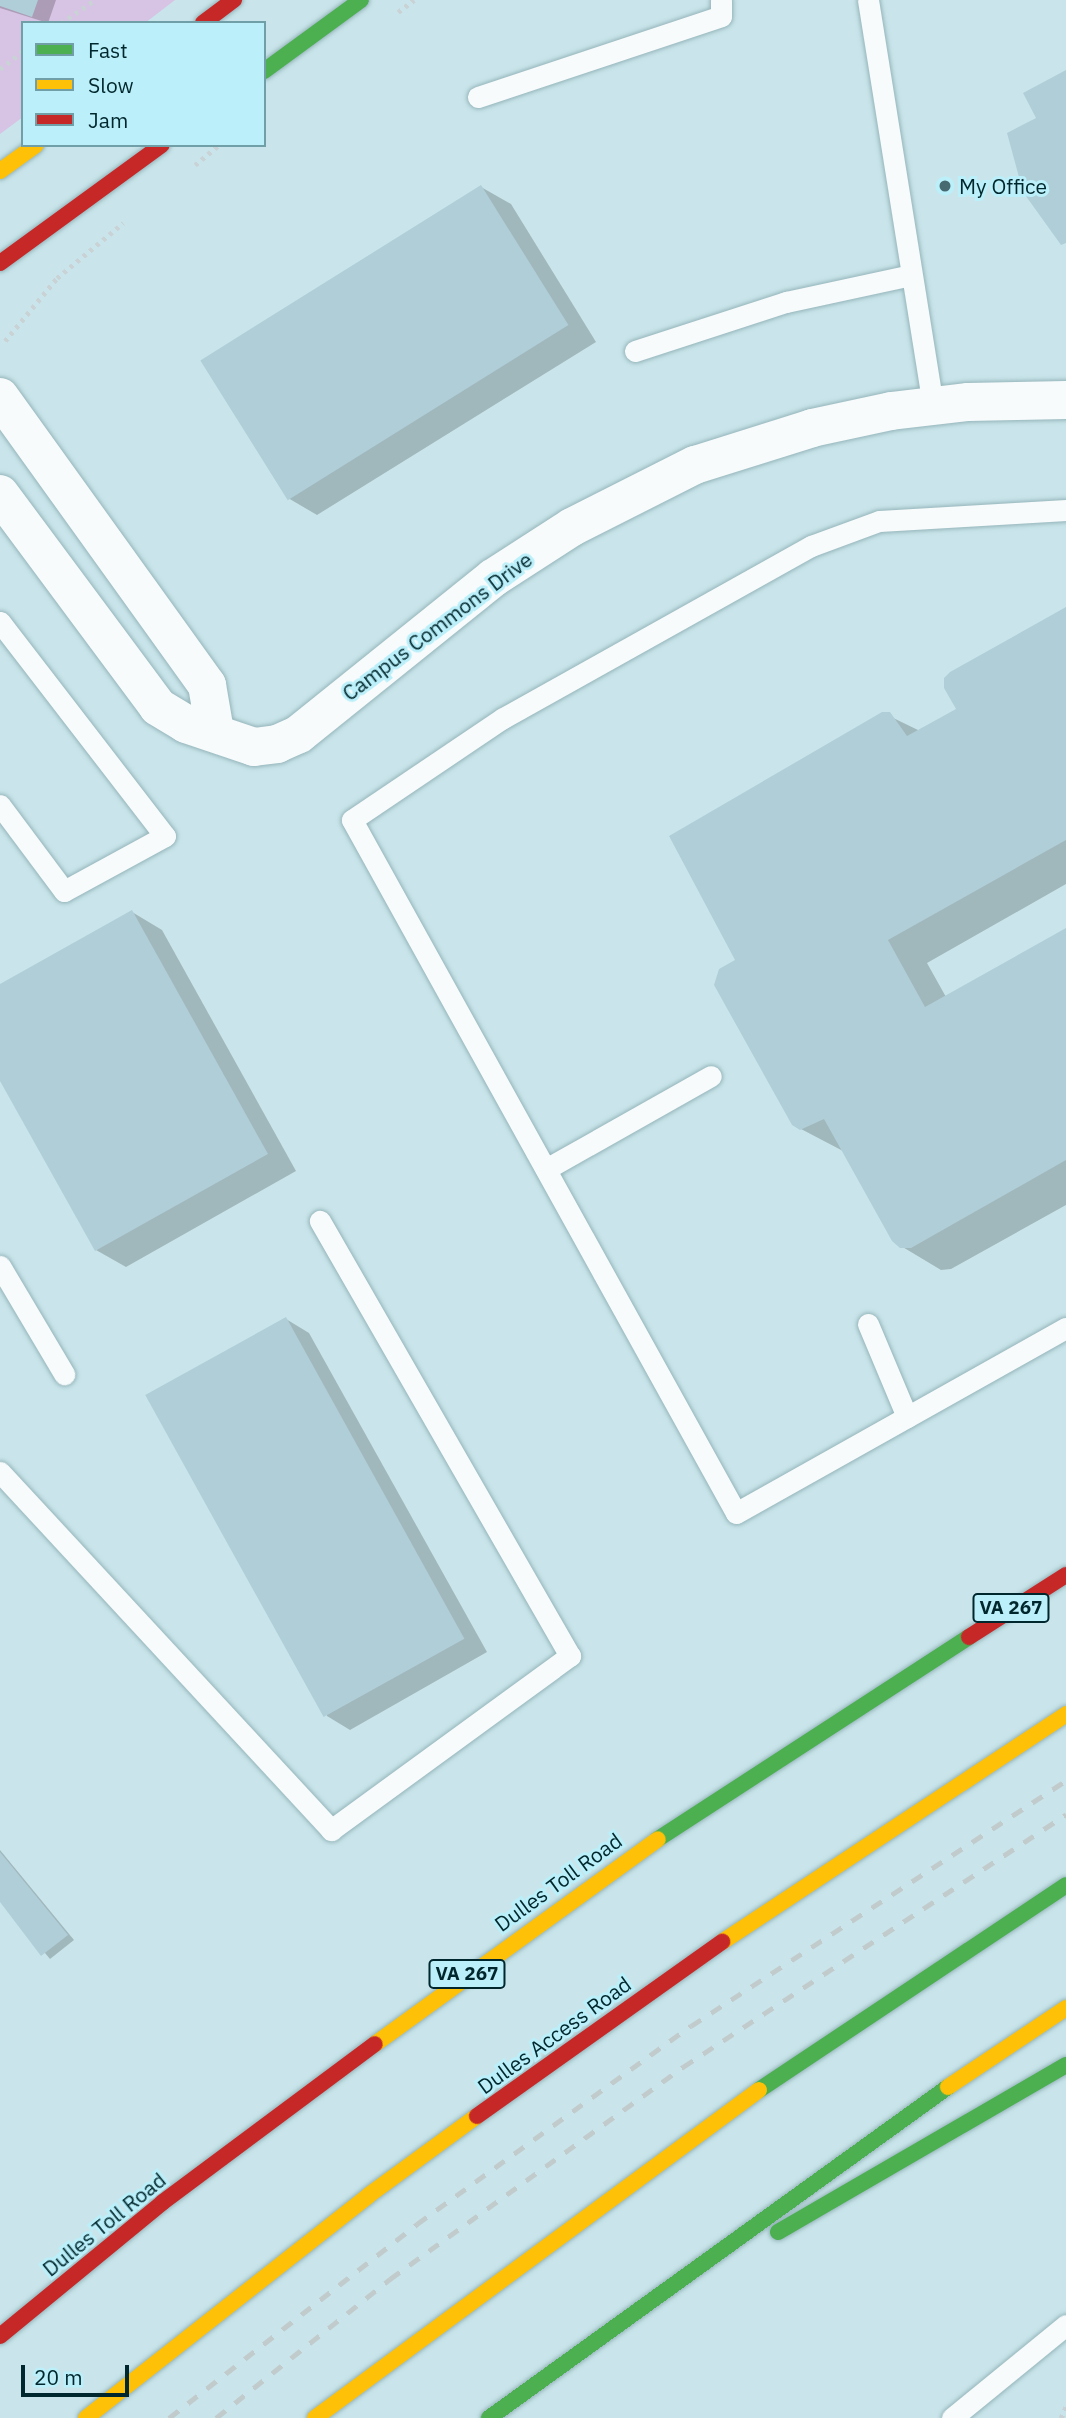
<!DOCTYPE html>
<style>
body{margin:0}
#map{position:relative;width:1066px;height:2418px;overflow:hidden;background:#c9e5eb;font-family:"IBM Plex Sans",sans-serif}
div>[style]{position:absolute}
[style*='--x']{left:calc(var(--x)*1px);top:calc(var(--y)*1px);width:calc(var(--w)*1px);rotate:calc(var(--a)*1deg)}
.green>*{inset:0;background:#d7c3e4}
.shadow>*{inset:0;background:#0003}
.building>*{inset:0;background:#b0ced8;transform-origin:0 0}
.path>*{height:4.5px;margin-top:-2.25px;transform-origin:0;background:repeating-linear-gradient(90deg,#c9d2d4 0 3.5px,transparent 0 8.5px)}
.roads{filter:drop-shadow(0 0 2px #95b5ba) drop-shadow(0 0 2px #95b5ba)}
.lane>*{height:21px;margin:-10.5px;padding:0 10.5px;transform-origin:10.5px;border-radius:10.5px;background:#f7fbfc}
.street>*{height:38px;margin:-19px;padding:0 19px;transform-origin:19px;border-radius:19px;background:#f7fbfc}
.fast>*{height:16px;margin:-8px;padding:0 8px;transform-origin:8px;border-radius:8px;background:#4caf50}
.slow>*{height:16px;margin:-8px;padding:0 8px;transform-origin:8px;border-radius:8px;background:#ffc107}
.jam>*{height:16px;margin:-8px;padding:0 8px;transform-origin:8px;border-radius:8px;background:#c62828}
.rail>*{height:5px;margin-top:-2.5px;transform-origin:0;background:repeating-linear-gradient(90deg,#c1cbcc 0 12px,transparent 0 24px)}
.dots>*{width:19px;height:19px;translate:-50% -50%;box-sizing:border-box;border:4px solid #bbeff9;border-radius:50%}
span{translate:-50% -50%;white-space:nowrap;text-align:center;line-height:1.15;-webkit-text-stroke:6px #bbeff9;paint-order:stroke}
.shield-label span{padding:2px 5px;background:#bbeff9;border:2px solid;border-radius:5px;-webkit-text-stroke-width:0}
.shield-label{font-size:19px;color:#00272d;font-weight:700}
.poi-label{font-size:21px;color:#00272d}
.left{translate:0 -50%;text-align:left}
.street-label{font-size:21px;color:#00272d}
.legend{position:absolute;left:21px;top:21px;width:245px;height:126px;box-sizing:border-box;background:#bbeff9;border:2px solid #709fa7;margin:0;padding:9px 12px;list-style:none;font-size:21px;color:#00272d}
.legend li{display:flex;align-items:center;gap:14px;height:35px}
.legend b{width:35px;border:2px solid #709fa7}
.scale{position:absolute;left:21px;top:2365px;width:108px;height:32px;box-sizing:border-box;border:4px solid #00272d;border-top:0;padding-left:9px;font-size:21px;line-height:24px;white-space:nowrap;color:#00272d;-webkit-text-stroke:5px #bbeff9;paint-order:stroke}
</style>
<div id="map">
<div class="green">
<div style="clip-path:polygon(0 0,175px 0,145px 23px,23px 23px,23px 117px,0 134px)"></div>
</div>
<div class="shadow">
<div style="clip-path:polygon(0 0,56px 0,48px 23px,0 8px)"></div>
<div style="clip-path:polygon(481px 187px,511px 204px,596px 342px,317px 515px,288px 498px)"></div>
<div style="clip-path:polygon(1066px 609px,1066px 884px,927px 963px,946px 997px,1066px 930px,1066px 1205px,951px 1269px,941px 1270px,901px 1246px,843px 1151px,801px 1129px,738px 961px,671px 836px,883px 713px,920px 731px,958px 709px)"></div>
<div style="clip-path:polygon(132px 912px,162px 930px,296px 1171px,126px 1267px,96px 1250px,0 1077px,0 986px)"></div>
<div style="clip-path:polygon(286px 1319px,309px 1333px,487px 1652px,350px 1730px,327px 1716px)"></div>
<div style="clip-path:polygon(0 1850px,74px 1940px,50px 1959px,0 1899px)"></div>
</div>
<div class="building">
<div style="clip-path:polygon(0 0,38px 0,32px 17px,0 6px)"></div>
<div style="clip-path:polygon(1066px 70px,1066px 243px,1061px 245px,1023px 192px,1007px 133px,1036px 118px,1023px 93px)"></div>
<div style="left:481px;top:185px;width:165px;height:331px;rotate:58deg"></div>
<div style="clip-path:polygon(1066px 607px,1066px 840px,888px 940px,925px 1007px,1066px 928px,1066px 1160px,911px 1248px,900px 1248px,892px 1241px,824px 1119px,800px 1130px,792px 1125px,714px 985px,719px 969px,735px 960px,669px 836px,882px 712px,890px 712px,907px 736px,956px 709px,944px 688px,944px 678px,950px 672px)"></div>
<div style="clip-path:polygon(132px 910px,268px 1154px,95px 1251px,0 1081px,0 984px)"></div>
<div style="left:286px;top:1317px;width:368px;height:161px;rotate:61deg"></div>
<div style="clip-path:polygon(0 1852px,68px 1935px,41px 1956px,0 1902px)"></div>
</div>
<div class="path">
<div style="--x:398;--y:12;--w:20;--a:-37"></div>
<div style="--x:61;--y:23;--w:41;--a:-34.1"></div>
<div style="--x:0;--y:69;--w:29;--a:-38"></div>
<div style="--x:195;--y:165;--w:31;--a:-40"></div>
<div style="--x:5;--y:341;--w:82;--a:-50.5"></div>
<div style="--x:57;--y:278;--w:86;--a:-39.8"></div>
<div style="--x:1061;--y:2418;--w:13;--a:-67"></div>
</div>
<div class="roads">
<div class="lane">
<div style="--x:868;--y:0;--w:411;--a:80.9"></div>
<div style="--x:478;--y:97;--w:256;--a:-18.4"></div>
<div style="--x:721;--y:16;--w:16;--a:-90"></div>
<div style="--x:635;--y:351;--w:159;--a:-18"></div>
<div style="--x:786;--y:302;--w:128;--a:-12.2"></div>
<div style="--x:1066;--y:510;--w:187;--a:176.6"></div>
<div style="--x:879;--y:521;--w:72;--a:159.8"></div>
<div style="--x:811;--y:546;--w:353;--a:150.8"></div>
<div style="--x:503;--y:718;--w:182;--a:146"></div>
<div style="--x:352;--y:820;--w:792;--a:61.01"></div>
<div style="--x:736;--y:1513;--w:378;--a:-29.3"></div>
<div style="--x:0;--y:622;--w:270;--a:52.4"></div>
<div style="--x:165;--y:836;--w:115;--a:151.4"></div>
<div style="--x:64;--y:891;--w:107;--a:-126.7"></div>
<div style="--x:546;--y:1169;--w:189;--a:-29.4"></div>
<div style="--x:0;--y:1266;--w:126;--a:59.3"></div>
<div style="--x:868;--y:1324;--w:101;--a:67.2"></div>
<div style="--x:0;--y:1472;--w:488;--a:47.2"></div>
<div style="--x:331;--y:1830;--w:296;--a:-36.1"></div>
<div style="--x:570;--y:1656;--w:502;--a:-119.89"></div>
<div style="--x:952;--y:2418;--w:147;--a:-39.2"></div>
</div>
<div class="street">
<div style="--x:0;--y:397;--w:355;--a:54.3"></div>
<div style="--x:207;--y:685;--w:48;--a:80.3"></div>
<div style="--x:0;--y:494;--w:265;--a:53.4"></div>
<div style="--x:158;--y:707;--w:33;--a:31"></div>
<div style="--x:186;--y:724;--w:72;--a:18.7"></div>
<div style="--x:254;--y:747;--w:23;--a:-7"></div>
<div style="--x:277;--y:744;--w:24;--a:-24"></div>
<div style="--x:299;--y:734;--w:249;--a:-38.8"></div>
<div style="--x:493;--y:578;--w:94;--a:-32.8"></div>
<div style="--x:572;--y:527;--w:138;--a:-26.8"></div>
<div style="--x:695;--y:465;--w:123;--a:-17.5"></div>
<div style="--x:812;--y:428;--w:81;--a:-12.1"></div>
<div style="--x:891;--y:411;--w:78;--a:-6.7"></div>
<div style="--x:968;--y:402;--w:98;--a:-1.2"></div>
</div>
<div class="fast">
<div style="--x:264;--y:71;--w:120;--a:-36.2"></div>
<div style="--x:658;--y:1839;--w:371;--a:-33"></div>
<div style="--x:759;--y:2090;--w:369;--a:-33.7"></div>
<div style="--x:778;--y:2232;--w:333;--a:-30.1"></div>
<div style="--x:489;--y:2418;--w:566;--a:-35.8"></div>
</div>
<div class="slow">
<div style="--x:0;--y:171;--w:44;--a:-35.8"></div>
<div style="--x:722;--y:1942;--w:413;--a:-33.5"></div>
<div style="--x:375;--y:2044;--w:349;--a:-35.9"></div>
<div style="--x:948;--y:2087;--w:142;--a:-33.8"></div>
<div style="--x:86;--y:2418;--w:360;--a:-38.2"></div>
<div style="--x:369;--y:2195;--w:134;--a:-36.2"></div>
<div style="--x:315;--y:2418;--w:552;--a:-36.45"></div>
</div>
<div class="jam">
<div style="--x:203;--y:23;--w:39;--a:-37"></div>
<div style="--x:0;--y:263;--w:200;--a:-36.1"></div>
<div style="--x:969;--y:1637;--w:115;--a:-32.6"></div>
<div style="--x:477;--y:2116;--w:301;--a:-35.4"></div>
<div style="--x:0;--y:2336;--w:211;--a:-39.4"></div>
<div style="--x:163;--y:2202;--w:264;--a:-36.7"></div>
</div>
</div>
<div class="rail">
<div style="--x:169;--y:2418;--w:315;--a:-38"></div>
<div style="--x:417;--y:2224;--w:338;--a:-35.9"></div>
<div style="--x:691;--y:2026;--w:448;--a:-33.2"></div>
<div style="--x:216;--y:2418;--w:223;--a:-38.6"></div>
<div style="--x:390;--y:2279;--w:362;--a:-35.9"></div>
<div style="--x:683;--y:2067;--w:459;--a:-33.4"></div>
</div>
<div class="dots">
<div style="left:945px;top:186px;background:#466a70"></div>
</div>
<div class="shield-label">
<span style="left:1011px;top:1608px">VA 267</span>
<span style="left:467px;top:1974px">VA 267</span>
</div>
<div class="poi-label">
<span class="left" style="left:959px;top:186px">My Office</span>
</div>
<div class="street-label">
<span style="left:437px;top:626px;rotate:-37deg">Campus Commons Drive</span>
<span style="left:558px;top:1882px;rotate:-36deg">Dulles Toll Road</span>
<span style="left:554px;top:2035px;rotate:-36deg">Dulles Access Road</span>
<span style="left:104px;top:2224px;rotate:-39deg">Dulles Toll Road</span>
</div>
<ul class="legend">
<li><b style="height:9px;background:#4caf50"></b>Fast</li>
<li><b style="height:9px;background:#ffc107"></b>Slow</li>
<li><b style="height:9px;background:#c62828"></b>Jam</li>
</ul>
<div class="scale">20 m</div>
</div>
